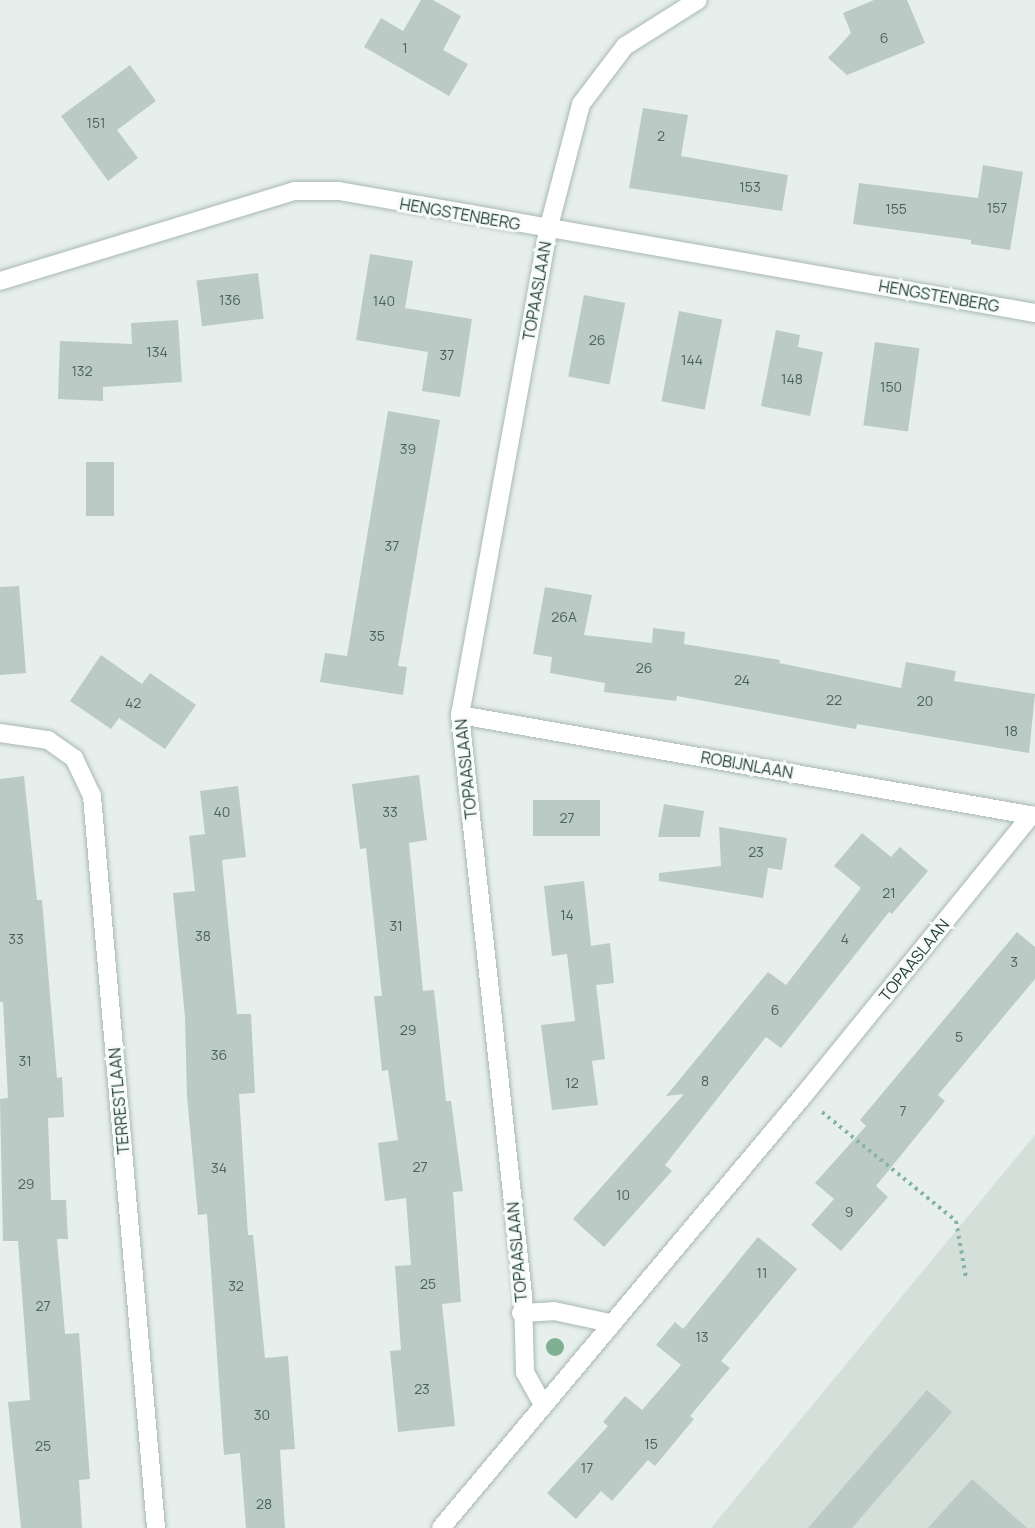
<!DOCTYPE html>
<style>
body{margin:0}
#map{position:relative;width:1035px;height:1528px;overflow:hidden;background:#e6efeb;font-family:Manrope,sans-serif}
div>[style]{position:absolute}
[style*='--x']{left:calc(var(--x)*1px);top:calc(var(--y)*1px);width:calc(var(--w)*1px);rotate:calc(var(--a)*1deg)}
.built>*{inset:0;background:#d4dfda}
.building>*{inset:0;background:#bbcac4;transform-origin:0 0}
.path>*{height:4px;margin-top:-2px;transform-origin:0;background:repeating-linear-gradient(90deg,#86b3a5 0 3px,transparent 0 7.5px)}
.roads{filter:drop-shadow(0 0 2px #a8b8b2) drop-shadow(0 0 2px #a8b8b2)}
.street>*{height:18px;margin:-9px;padding:0 9px;transform-origin:9px;border-radius:9px;background:#fff}
.trees>*{width:18px;height:18px;margin:-9px;border-radius:50%;background:#80af93}
span{translate:-50% -50%;white-space:nowrap;text-align:center;line-height:1.15;-webkit-text-stroke:6px #f7fbf9;paint-order:stroke}
.number-label{font-size:14px;color:#4a645c}
.number-label span{-webkit-text-stroke-width:0}
.street-label{font-size:16px;color:#24423a}
</style>
<div id="map">
<div class="built">
<div style="clip-path:polygon(1035px 1135px,1035px 1528px,711px 1528px)"></div>
</div>
<div class="building">
<div style="clip-path:polygon(421px 0,433px 0,461px 16px,443px 50px,468px 64px,449px 96px,364px 47px,381px 18px,403px 31px)"></div>
<div style="clip-path:polygon(874px 0,907px 0,925px 43px,847px 75px,828px 58px,851px 33px,843px 13px)"></div>
<div style="clip-path:polygon(130px 65px,156px 101px,117px 130px,138px 158px,108px 181px,61px 116px)"></div>
<div style="clip-path:polygon(643px 108px,688px 115px,681px 156px,788px 175px,782px 211px,629px 188px)"></div>
<div style="clip-path:polygon(983px 165px,1023px 172px,1010px 250px,971px 244px,971px 240px,853px 224px,859px 183px,978px 198px)"></div>
<div style="clip-path:polygon(370px 254px,413px 261px,405px 308px,472px 319px,460px 397px,422px 391px,428px 352px,356px 340px)"></div>
<div style="left:258px;top:273px;width:46px;height:62px;rotate:83deg"></div>
<div style="left:584px;top:295px;width:42px;height:83px;rotate:11deg"></div>
<div style="left:679px;top:311px;width:44px;height:92px;rotate:11deg"></div>
<div style="clip-path:polygon(178px 320px,182px 382px,103px 387px,103px 401px,58px 399px,60px 341px,132px 344px,131px 323px)"></div>
<div style="clip-path:polygon(776px 330px,800px 335px,798px 347px,823px 352px,810px 416px,761px 406px)"></div>
<div style="left:875px;top:342px;width:45px;height:84px;rotate:8deg"></div>
<div style="clip-path:polygon(388px 411px,440px 420px,398px 666px,407px 667px,403px 695px,320px 682px,325px 653px,347px 656px)"></div>
<div style="left:86px;top:462px;width:28px;height:54px"></div>
<div style="clip-path:polygon(19px 586px,26px 673px,0 675px,0 587px)"></div>
<div style="clip-path:polygon(545px 587px,592px 595px,584px 635px,652px 643px,653px 628px,685px 632px,684px 644px,780px 660px,779px 663px,901px 688px,906px 662px,956px 671px,954px 681px,1035px 694px,1029px 753px,857px 724px,856px 729px,677px 696px,676px 701px,604px 692px,605px 683px,550px 673px,552px 657px,533px 654px)"></div>
<div style="clip-path:polygon(101px 655px,142px 684px,150px 673px,196px 705px,165px 749px,119px 718px,111px 729px,70px 701px)"></div>
<div style="clip-path:polygon(419px 775px,427px 840px,409px 843px,423px 991px,434px 990px,446px 1101px,451px 1101px,463px 1191px,453px 1192px,461px 1302px,442px 1304px,455px 1426px,398px 1432px,390px 1351px,401px 1350px,395px 1266px,411px 1265px,406px 1198px,385px 1201px,378px 1143px,398px 1140px,388px 1070px,382px 1071px,374px 996px,382px 996px,366px 848px,360px 849px,352px 784px)"></div>
<div style="clip-path:polygon(24px 776px,37px 900px,42px 900px,57px 1078px,62px 1077px,64px 1117px,48px 1118px,51px 1200px,66px 1200px,68px 1239px,57px 1239px,65px 1334px,79px 1333px,90px 1479px,79px 1480px,82px 1528px,21px 1528px,8px 1402px,30px 1400px,18px 1241px,3px 1241px,0 1099px,8px 1098px,3px 1002px,0 1002px,0 779px)"></div>
<div style="clip-path:polygon(238px 786px,246px 857px,222px 860px,237px 1014px,251px 1014px,255px 1093px,239px 1094px,248px 1235px,253px 1235px,265px 1358px,288px 1356px,295px 1449px,280px 1450px,285px 1528px,246px 1528px,240px 1453px,224px 1455px,207px 1214px,198px 1215px,187px 1096px,185px 1017px,173px 893px,195px 891px,189px 836px,205px 834px,200px 791px)"></div>
<div style="left:533px;top:800px;width:67px;height:36px"></div>
<div style="clip-path:polygon(664px 804px,704px 811px,700px 837px,658px 837px)"></div>
<div style="clip-path:polygon(719px 827px,787px 838px,782px 870px,768px 868px,763px 898px,659px 881px,659px 873px,721px 866px)"></div>
<div style="clip-path:polygon(862px 833px,891px 857px,900px 847px,928px 871px,892px 914px,889px 912px,781px 1048px,766px 1037px,665px 1165px,672px 1171px,604px 1247px,573px 1219px,684px 1094px,666px 1096px,768px 972px,786px 985px,861px 888px,834px 866px)"></div>
<div style="clip-path:polygon(584px 881px,591px 946px,610px 943px,614px 983px,596px 985px,605px 1059px,592px 1061px,598px 1105px,552px 1110px,541px 1025px,575px 1021px,567px 954px,552px 956px,544px 886px)"></div>
<div style="clip-path:polygon(1017px 932px,1035px 947px,1035px 979px,938px 1095px,945px 1101px,876px 1186px,888px 1197px,841px 1251px,811px 1225px,834px 1199px,815px 1183px,866px 1126px,860px 1120px)"></div>
<div style="clip-path:polygon(758px 1237px,797px 1269px,721px 1361px,730px 1368px,690px 1416px,694px 1419px,655px 1466px,648px 1460px,612px 1501px,601px 1491px,576px 1519px,547px 1493px,608px 1426px,603px 1422px,625px 1396px,642px 1410px,681px 1365px,656px 1345px,675px 1322px,683px 1329px)"></div>
<div style="clip-path:polygon(927px 1390px,952px 1412px,852px 1528px,808px 1528px)"></div>
<div style="clip-path:polygon(972px 1479px,1027px 1528px,928px 1528px)"></div>
</div>
<div class="path">
<div style="--x:822;--y:1112;--w:173;--a:39.1"></div>
<div style="--x:956;--y:1221;--w:58;--a:80"></div>
</div>
<div class="roads">
<div class="street">
<div style="--x:0;--y:281;--w:307;--a:-17"></div>
<div style="--x:294;--y:191;--w:45;--a:0"></div>
<div style="--x:339;--y:191;--w:707;--a:9.94"></div>
<div style="--x:460;--y:715;--w:584;--a:9.96"></div>
<div style="--x:0;--y:733;--w:49;--a:8.3"></div>
<div style="--x:48;--y:740;--w:32;--a:35"></div>
<div style="--x:74;--y:758;--w:42;--a:64.7"></div>
<div style="--x:92;--y:796;--w:735;--a:85"></div>
<div style="--x:521;--y:1313;--w:33;--a:-3"></div>
<div style="--x:554;--y:1311;--w:57;--a:12.1"></div>
<div style="--x:542;--y:1403;--w:35;--a:-119"></div>
<div style="--x:525;--y:1372;--w:77;--a:-91.5"></div>
<div style="--x:523;--y:1295;--w:583;--a:-96.2"></div>
<div style="--x:460;--y:715;--w:493;--a:-79.7"></div>
<div style="--x:548;--y:230;--w:130;--a:-75.3"></div>
<div style="--x:581;--y:104;--w:73;--a:-52.8"></div>
<div style="--x:625;--y:46;--w:86;--a:-32.2"></div>
<div style="--x:441;--y:1528;--w:564;--a:-50.04"></div>
<div style="--x:803;--y:1096;--w:362;--a:-50.9"></div>
</div>
</div>
<div class="trees">
<div style="left:555px;top:1347px"></div>
</div>
<div class="number-label">
<span style="left:884px;top:38px">6</span>
<span style="left:405px;top:48px">1</span>
<span style="left:96px;top:123px">151</span>
<span style="left:661px;top:136px">2</span>
<span style="left:750px;top:187px">153</span>
<span style="left:997px;top:208px">157</span>
<span style="left:896px;top:209px">155</span>
<span style="left:230px;top:300px">136</span>
<span style="left:384px;top:301px">140</span>
<span style="left:597px;top:340px">26</span>
<span style="left:157px;top:352px">134</span>
<span style="left:447px;top:355px">37</span>
<span style="left:692px;top:360px">144</span>
<span style="left:82px;top:371px">132</span>
<span style="left:792px;top:379px">148</span>
<span style="left:891px;top:387px">150</span>
<span style="left:408px;top:449px">39</span>
<span style="left:392px;top:546px">37</span>
<span style="left:564px;top:617px">26A</span>
<span style="left:377px;top:636px">35</span>
<span style="left:644px;top:668px">26</span>
<span style="left:742px;top:680px">24</span>
<span style="left:834px;top:700px">22</span>
<span style="left:925px;top:701px">20</span>
<span style="left:133px;top:703px">42</span>
<span style="left:1011px;top:731px">18</span>
<span style="left:222px;top:812px">40</span>
<span style="left:390px;top:812px">33</span>
<span style="left:567px;top:818px">27</span>
<span style="left:756px;top:852px">23</span>
<span style="left:889px;top:893px">21</span>
<span style="left:567px;top:915px">14</span>
<span style="left:396px;top:926px">31</span>
<span style="left:203px;top:936px">38</span>
<span style="left:16px;top:939px">33</span>
<span style="left:845px;top:939px">4</span>
<span style="left:1014px;top:962px">3</span>
<span style="left:775px;top:1010px">6</span>
<span style="left:408px;top:1030px">29</span>
<span style="left:959px;top:1037px">5</span>
<span style="left:219px;top:1055px">36</span>
<span style="left:25px;top:1061px">31</span>
<span style="left:705px;top:1081px">8</span>
<span style="left:572px;top:1083px">12</span>
<span style="left:903px;top:1111px">7</span>
<span style="left:420px;top:1167px">27</span>
<span style="left:219px;top:1168px">34</span>
<span style="left:26px;top:1184px">29</span>
<span style="left:623px;top:1195px">10</span>
<span style="left:849px;top:1212px">9</span>
<span style="left:762px;top:1273px">11</span>
<span style="left:428px;top:1284px">25</span>
<span style="left:236px;top:1286px">32</span>
<span style="left:43px;top:1306px">27</span>
<span style="left:702px;top:1337px">13</span>
<span style="left:422px;top:1389px">23</span>
<span style="left:262px;top:1415px">30</span>
<span style="left:651px;top:1444px">15</span>
<span style="left:43px;top:1446px">25</span>
<span style="left:587px;top:1468px">17</span>
<span style="left:264px;top:1504px">28</span>
</div>
<div class="street-label">
<span style="left:460px;top:214px;rotate:10deg">HENGSTENBERG</span>
<span style="left:537px;top:291px;rotate:-80deg">TOPAASLAAN</span>
<span style="left:939px;top:296px;rotate:10deg">HENGSTENBERG</span>
<span style="left:747px;top:765px;rotate:10deg">ROBIJNLAAN</span>
<span style="left:466px;top:769px;rotate:-96deg">TOPAASLAAN</span>
<span style="left:914px;top:960px;rotate:-51deg">TOPAASLAAN</span>
<span style="left:119px;top:1101px;rotate:-95deg">TERRESTLAAN</span>
<span style="left:517px;top:1252px;rotate:-95deg">TOPAASLAAN</span>
</div>
</div>
